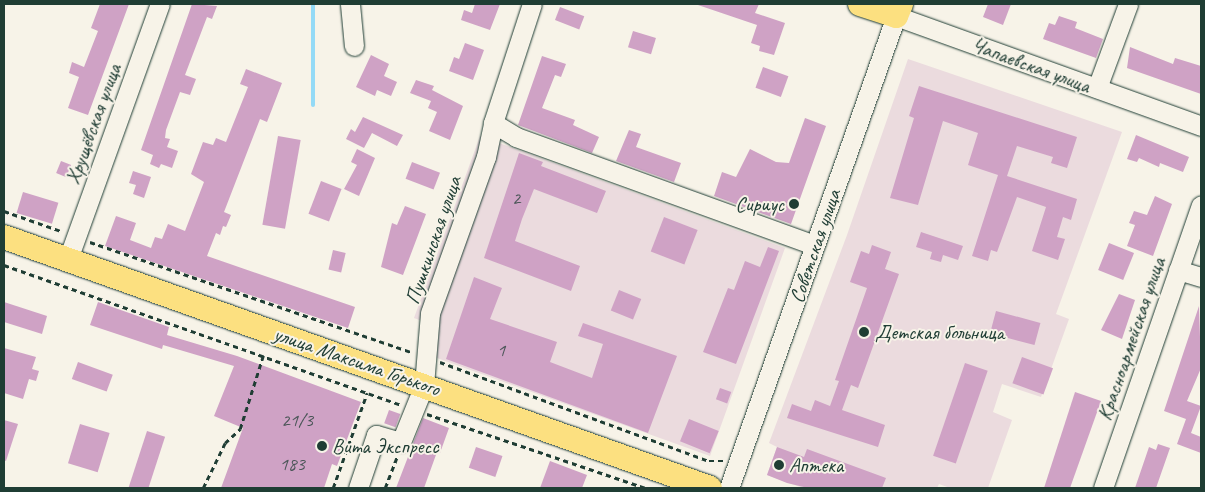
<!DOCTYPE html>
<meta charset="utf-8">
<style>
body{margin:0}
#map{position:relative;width:1205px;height:492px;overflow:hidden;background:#f7f3e8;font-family:Caveat,sans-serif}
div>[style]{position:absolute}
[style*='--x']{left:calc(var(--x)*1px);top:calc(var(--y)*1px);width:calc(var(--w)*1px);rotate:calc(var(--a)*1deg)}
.built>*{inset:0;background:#ebdbde}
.stream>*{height:4px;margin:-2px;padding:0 2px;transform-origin:2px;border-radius:2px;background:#94daf6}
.building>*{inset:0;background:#cfa2c5;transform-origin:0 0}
.path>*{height:2.5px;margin-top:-1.25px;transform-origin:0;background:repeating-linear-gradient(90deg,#1f3d34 0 5px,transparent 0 9px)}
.roads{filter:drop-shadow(0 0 1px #1f3d34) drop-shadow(0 0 1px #1f3d34)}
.minor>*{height:19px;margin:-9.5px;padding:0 9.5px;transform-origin:9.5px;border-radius:9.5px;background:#f7f3e8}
.major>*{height:24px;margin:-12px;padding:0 12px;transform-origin:12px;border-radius:12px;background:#fce080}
.dots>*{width:14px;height:14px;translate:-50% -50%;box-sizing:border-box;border:2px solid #f7f3e8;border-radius:50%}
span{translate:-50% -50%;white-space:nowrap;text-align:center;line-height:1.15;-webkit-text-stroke:4px #f7f3e8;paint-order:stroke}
.number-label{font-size:19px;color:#4b5658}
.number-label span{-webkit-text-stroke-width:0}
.street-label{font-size:21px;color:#1f3d34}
.poi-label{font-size:21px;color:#1f3d34}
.right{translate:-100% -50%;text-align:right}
.left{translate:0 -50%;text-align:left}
.frame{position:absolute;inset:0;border:5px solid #1f3d34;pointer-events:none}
</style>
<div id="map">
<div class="built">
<div style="clip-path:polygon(908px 59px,1122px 132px,1056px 314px,1069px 319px,1041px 397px,1002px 384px,993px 412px,1012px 420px,988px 488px,950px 488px,939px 484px,937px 488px,803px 488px,767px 475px,777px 447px,769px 443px,847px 235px)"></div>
<div style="clip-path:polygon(480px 136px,785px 248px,710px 456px,426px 354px,427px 323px,414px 318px)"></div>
</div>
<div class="stream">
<div style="--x:313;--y:105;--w:101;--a:-90"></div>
</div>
<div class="building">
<div style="clip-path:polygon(100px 4px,129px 4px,88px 115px,68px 108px,79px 77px,69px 73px,72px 62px,84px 67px,98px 31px,91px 28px)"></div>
<div style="clip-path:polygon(192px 4px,217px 6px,212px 19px,207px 17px,185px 75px,196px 79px,190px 95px,180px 92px,166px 130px,165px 138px,170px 139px,167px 147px,178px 151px,172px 168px,161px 164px,159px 168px,150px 164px,153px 155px,141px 150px)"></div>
<div style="clip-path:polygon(475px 4px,500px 4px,490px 30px,461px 20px,464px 10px,472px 13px)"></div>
<div style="clip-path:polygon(695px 4px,759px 4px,755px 13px,785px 23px,774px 55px,759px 51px,760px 46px,751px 43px,757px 25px)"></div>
<div style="clip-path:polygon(988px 4px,1011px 4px,1003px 25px,983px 17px)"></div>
<div style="left:560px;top:7px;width:26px;height:14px;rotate:21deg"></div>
<div style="clip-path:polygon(1059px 16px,1077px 22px,1075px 28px,1103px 39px,1096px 58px,1043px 39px,1049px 23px,1055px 25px)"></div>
<div style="left:633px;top:31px;width:24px;height:17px;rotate:17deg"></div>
<div style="clip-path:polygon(465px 43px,484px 50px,473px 80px,449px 71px,454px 57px,459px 59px)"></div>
<div style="clip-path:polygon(1130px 47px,1173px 64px,1175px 58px,1201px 66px,1201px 94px,1127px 68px)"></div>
<div style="clip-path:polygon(371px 55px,389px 64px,384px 76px,397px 82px,391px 96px,377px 90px,375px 96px,356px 87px)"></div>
<div style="clip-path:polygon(542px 56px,566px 64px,561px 77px,555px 75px,542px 108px,575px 120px,573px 125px,599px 137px,592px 153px,518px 125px)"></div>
<div style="left:763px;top:67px;width:27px;height:22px;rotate:20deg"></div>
<div style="clip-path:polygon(246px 69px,282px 83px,267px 122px,260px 119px,224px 212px,231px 215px,226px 227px,223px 226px,220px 235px,216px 233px,207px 256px,355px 307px,348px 328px,105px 246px,116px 216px,136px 223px,130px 240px,151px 248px,155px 237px,162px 239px,168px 224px,185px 231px,204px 182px,191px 174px,203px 142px,213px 145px,216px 138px,226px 142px,248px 87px,240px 84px)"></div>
<div style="clip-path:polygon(416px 80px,434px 86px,432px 90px,463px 106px,450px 140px,429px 131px,437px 112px,428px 108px,431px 101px,410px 93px)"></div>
<div style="clip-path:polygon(919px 86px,1077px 137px,1067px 168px,1051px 163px,1053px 157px,1017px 146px,1007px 176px,1077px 199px,1071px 220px,1063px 217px,1057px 237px,1065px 239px,1058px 260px,1032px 251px,1046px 207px,1017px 197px,997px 252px,991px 250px,988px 261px,972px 256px,998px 175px,968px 165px,978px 133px,943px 121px,918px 205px,890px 198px,914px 118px,909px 116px)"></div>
<div style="clip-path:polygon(363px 117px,403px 135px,397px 146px,372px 133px,364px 148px,346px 139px,351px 129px,355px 132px)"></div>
<div style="clip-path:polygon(805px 118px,826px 126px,791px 224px,714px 196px,722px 172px,736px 177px,750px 149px,776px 162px,789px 163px)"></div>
<div style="clip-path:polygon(629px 130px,641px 134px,636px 147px,681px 163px,674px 182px,616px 161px)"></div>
<div style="clip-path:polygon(1136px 135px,1189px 157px,1183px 172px,1160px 163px,1159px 167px,1139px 158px,1137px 162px,1127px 159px)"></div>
<div style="left:278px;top:136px;width:23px;height:90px;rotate:10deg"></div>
<div style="clip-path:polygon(357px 149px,375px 158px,359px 196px,344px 189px,357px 165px,351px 162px)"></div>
<div style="clip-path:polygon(519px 153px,543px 162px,541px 166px,606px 191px,597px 213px,534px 189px,522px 219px,515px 241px,580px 266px,571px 291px,484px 258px)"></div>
<div style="left:61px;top:161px;width:11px;height:13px;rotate:22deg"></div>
<div style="left:412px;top:162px;width:30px;height:18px;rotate:21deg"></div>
<div style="clip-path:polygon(133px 171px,151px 177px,144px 198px,133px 194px,136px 185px,129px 183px)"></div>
<div style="left:321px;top:181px;width:22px;height:35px;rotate:21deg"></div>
<div style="left:23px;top:192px;width:37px;height:22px;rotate:17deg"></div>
<div style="clip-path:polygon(1155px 196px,1172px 204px,1153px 256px,1127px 246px,1135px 225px,1129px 223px,1134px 211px,1147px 215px)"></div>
<div style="clip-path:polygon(405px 206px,426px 214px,403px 275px,381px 267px,392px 223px,397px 225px)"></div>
<div style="left:664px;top:217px;width:36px;height:37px;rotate:21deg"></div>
<div style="clip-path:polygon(921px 232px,963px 246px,958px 260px,943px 255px,941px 262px,930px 259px,932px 252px,916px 247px)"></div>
<div style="left:1109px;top:243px;width:27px;height:29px;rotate:22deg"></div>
<div style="clip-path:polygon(872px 245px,891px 252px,885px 269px,899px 274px,858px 388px,851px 385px,842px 410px,885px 425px,878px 447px,787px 418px,792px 404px,811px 411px,815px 400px,830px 406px,839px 381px,835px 380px,867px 288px,850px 282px,861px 251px,869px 254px)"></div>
<div style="clip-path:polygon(768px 247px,779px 251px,736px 364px,703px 352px,728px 288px,734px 290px,745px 261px,760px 267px)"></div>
<div style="left:333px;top:250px;width:13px;height:20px;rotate:13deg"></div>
<div style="clip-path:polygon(474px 277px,502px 288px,490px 319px,557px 342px,550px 362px,592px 378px,603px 344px,578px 336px,583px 323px,677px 356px,648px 433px,446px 359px)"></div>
<div style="left:619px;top:290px;width:24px;height:22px;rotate:22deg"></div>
<div style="clip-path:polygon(1119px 294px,1135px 300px,1122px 339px,1101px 330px)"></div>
<div style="clip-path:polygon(4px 302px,47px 316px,42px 334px,4px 322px)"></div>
<div style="clip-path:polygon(98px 302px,169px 327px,167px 335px,237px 356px,361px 402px,337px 466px,332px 464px,324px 488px,221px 488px,243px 428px,214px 416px,234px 366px,163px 345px,162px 349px,90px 325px)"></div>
<div style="clip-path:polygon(1199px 306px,1201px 368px,1187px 401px,1201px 406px,1191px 433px,1201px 437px,1201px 453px,1177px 444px,1186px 419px,1164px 411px)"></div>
<div style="left:996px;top:311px;width:46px;height:23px;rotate:15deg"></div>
<div style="clip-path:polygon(4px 348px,36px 357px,32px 369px,39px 371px,36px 381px,29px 379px,23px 399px,4px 393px)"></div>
<div style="left:1022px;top:357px;width:33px;height:28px;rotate:20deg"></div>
<div style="left:78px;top:362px;width:37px;height:18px;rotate:20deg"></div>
<div style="left:965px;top:363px;width:24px;height:98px;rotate:19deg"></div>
<div style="left:720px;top:388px;width:12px;height:12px;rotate:20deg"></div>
<div style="clip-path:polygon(1075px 392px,1101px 401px,1070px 488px,1044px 488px)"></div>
<div style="left:389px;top:410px;width:12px;height:14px;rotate:20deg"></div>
<div style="clip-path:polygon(423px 418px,449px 428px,440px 453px,437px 452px,424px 488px,396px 488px)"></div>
<div style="left:689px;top:419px;width:32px;height:24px;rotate:22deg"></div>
<div style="clip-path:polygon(4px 420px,18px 424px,6px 461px,4px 460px)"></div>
<div style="left:80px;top:424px;width:31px;height:41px;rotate:17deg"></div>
<div style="left:147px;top:431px;width:19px;height:60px;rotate:18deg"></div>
<div style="clip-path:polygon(1158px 444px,1170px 448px,1156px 488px,1135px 488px,1149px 447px,1156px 450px)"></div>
<div style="left:476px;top:447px;width:28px;height:22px;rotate:19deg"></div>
<div style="clip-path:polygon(777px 447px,804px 457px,807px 449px,886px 478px,882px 488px,808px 488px,787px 483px,767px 475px)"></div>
<div style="clip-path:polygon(550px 461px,587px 475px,582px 488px,540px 488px)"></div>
</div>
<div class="path">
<div style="--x:4;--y:211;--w:60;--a:19.3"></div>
<div style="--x:90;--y:242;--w:339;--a:18.9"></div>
<div style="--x:4;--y:265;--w:421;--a:19.4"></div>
<div style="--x:440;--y:362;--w:287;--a:20.2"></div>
<div style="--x:709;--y:461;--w:15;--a:0"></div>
<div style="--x:427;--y:414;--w:230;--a:18.7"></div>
<div style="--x:203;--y:488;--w:50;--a:-63.9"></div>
<div style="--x:225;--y:443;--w:21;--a:-43"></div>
<div style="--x:240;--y:429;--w:77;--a:-72.5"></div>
<div style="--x:333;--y:488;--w:101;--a:-70.3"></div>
<div style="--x:385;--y:488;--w:34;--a:-69"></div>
</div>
<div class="roads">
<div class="minor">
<div style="--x:350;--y:4;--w:42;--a:84.6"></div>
<div style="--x:1097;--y:88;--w:90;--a:-69.7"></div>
<div style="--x:493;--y:123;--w:27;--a:31"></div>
<div style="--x:516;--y:137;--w:318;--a:19.9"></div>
<div style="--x:68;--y:259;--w:271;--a:-70.2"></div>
<div style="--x:1178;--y:270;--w:24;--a:17"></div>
<div style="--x:358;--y:488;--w:56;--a:-71.2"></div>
<div style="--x:376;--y:435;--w:26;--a:16"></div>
<div style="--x:401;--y:442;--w:61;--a:-68"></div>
<div style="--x:424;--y:385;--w:72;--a:-85.2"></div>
<div style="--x:430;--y:313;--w:166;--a:-70.3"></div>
<div style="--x:486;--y:157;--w:35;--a:-78"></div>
<div style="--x:493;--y:123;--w:125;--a:-71.9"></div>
<div style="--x:729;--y:488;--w:501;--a:-70.52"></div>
<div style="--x:896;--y:16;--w:324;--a:19.8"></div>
<div style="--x:1103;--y:488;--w:299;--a:-70.9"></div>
</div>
<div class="major">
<div style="--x:860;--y:4;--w:38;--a:18"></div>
<div style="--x:896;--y:16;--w:13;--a:-67"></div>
<div style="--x:4;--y:237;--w:749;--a:19.57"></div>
</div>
</div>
<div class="dots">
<div style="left:794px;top:204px;background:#1f3d34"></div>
<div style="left:864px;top:332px;background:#1f3d34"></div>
<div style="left:322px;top:446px;background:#1f3d34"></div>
<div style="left:779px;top:465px;background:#1f3d34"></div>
</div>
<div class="number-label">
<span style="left:516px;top:199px">2</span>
<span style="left:501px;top:351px">1</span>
<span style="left:297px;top:421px">21/3</span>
<span style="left:292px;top:465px">183</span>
</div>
<div class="street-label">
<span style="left:1031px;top:65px;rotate:20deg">Чапаевская улица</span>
<span style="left:93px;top:124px;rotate:-70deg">Хрущёвская улица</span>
<span style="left:433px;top:240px;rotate:-71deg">Пушкинская улица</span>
<span style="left:815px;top:246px;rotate:-71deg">Советская улица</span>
<span style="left:1131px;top:339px;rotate:-71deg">Красноармейская улица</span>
<span style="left:357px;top:361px;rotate:19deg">улица Максима Горького</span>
</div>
<div class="poi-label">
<span class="right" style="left:784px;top:204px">Сириус</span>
<span class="left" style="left:875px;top:332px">Детская больница</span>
<span class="left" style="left:332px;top:446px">Вита Экспресс</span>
<span class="left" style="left:789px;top:465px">Аптека</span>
</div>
<div class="frame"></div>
</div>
